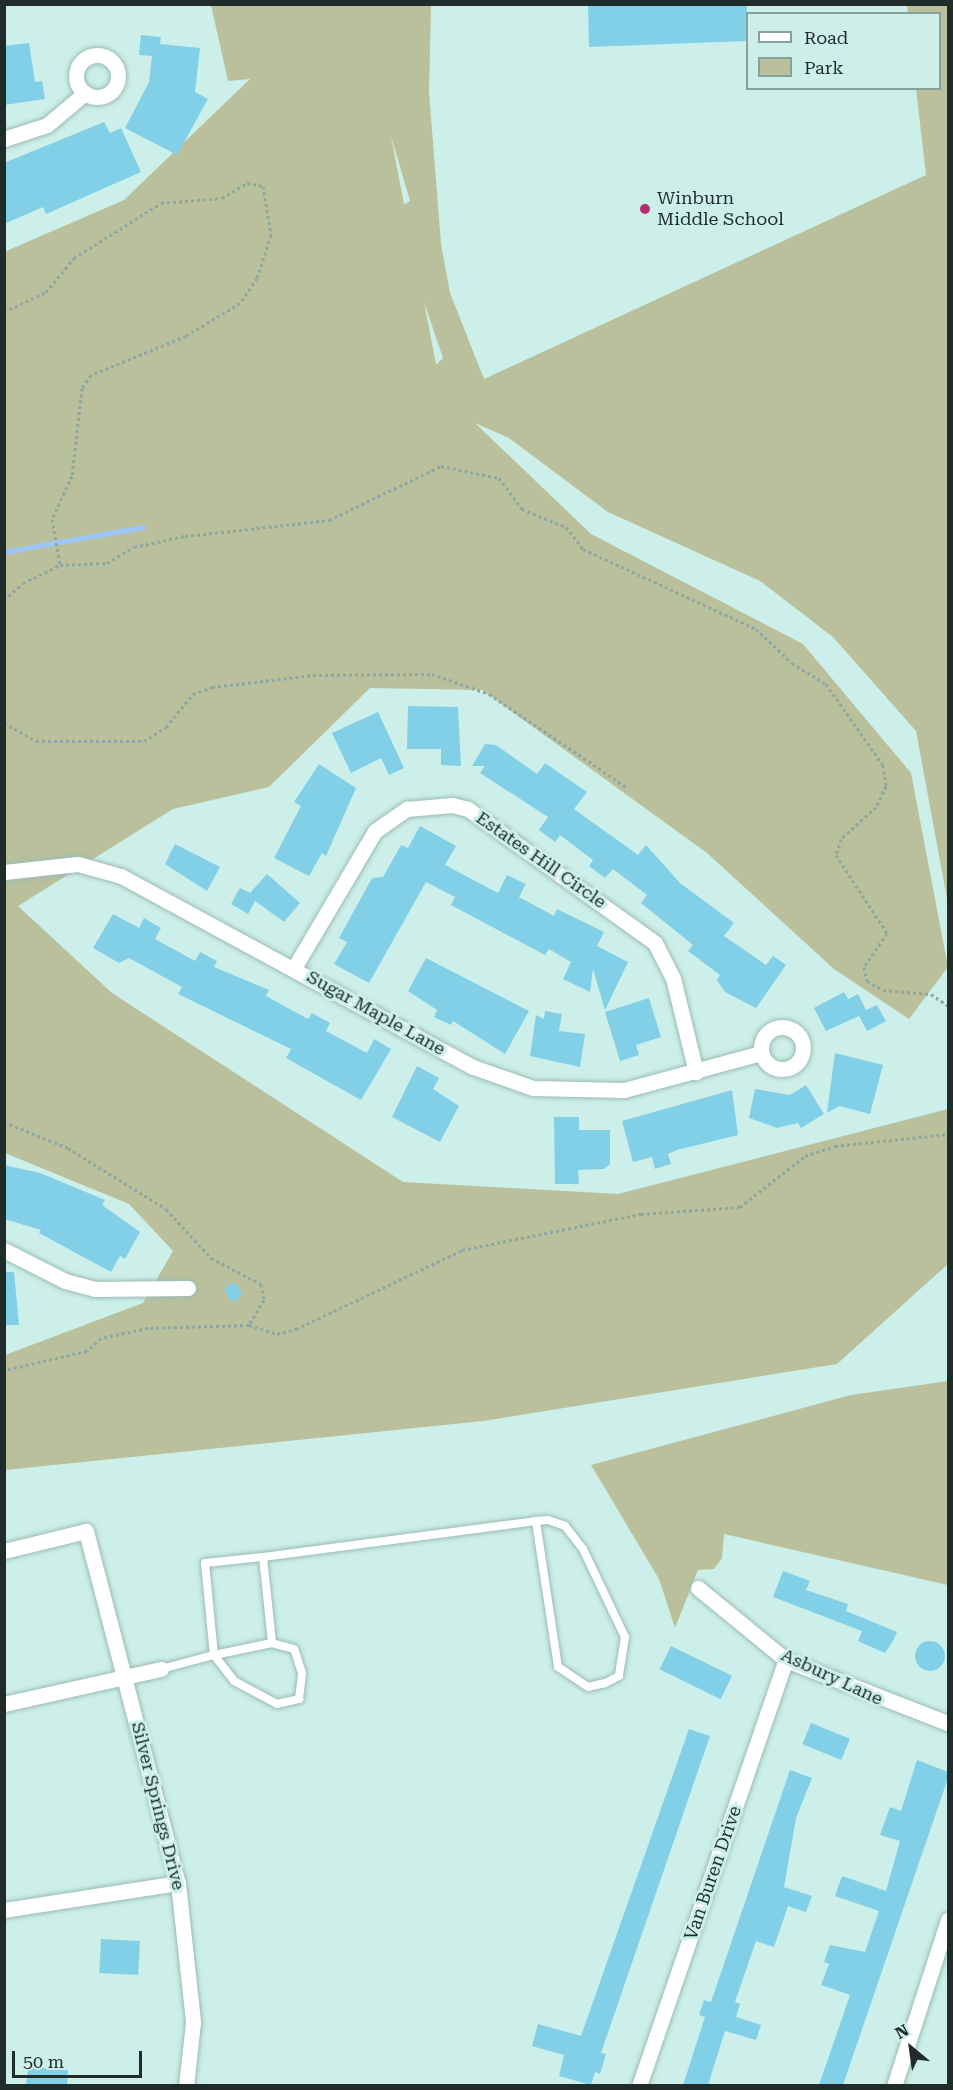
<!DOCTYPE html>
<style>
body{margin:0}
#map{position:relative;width:953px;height:2090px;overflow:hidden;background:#cdefe9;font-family:"Roboto Serif",serif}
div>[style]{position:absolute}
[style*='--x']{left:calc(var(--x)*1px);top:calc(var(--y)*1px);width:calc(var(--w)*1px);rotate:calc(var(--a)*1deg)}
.green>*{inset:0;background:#b9c09b}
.stream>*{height:5px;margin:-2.5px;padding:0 2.5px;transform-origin:2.5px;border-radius:2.5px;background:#9cc6f8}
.building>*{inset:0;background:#82d0e8;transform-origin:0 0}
.round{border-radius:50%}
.path>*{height:3px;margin-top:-1.5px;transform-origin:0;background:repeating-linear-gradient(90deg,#8da7a2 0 3px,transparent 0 6px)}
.roads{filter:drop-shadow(0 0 2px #9bbbb6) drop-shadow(0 0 2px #9bbbb6)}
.lane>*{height:8px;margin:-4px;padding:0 4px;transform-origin:4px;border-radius:4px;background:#fff}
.street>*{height:15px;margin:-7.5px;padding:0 7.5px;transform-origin:7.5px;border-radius:7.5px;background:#fff}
.street>.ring{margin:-7.5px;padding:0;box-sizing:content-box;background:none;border:15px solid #fff;border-radius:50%}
.dots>*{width:16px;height:16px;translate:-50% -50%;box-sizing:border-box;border:3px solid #cdefe9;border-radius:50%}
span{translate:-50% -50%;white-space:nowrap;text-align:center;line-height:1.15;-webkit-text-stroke:6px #cdefe9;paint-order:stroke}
.poi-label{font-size:18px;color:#1f2c2a}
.left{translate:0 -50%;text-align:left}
.street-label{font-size:18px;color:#1f2c2a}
.frame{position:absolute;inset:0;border:6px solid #1f2c2a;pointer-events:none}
.legend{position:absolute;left:746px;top:12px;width:195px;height:78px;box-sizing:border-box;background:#cdefe9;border:2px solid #87a19d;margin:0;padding:8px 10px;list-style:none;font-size:18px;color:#1f2c2a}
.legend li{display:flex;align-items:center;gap:12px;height:30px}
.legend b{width:30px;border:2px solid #87a19d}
.north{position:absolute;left:881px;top:2018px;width:60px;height:60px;-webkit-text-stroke:4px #cdefe9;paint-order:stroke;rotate:331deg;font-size:16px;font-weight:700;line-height:24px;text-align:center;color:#1f2c2a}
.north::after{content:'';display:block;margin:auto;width:21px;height:27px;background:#1f2c2a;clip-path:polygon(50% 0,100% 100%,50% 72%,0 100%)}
.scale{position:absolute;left:12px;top:2051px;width:130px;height:27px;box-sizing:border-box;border:3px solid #1f2c2a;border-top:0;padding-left:8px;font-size:18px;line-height:21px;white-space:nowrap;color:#1f2c2a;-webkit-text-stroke:4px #cdefe9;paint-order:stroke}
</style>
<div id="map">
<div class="green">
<div style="clip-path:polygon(evenodd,211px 5px,431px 5px,429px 92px,441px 244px,450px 293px,484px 379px,926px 175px,916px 89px,940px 88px,940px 14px,908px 13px,907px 5px,948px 5px,948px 904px,916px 731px,833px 637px,760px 581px,608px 512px,509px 438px,475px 423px,591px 534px,803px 644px,911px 773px,948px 967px,909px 1019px,834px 969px,707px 853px,482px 690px,370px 688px,269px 787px,173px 809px,18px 906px,112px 993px,403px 1182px,618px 1194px,948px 1109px,948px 1264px,837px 1364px,483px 1421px,5px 1470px,5px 1355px,143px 1303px,173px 1251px,129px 1204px,5px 1153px,4px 252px,124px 200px,250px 79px,228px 81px,211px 5px,391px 136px,410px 201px,405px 204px,404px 204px,391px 136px,211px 5px,424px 302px,443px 358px,437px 364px,436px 364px,424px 302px)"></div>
<div style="clip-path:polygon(948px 1381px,948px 1585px,724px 1534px,722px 1558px,714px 1569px,698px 1570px,675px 1628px,659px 1579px,591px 1465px,851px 1395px)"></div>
</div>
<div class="stream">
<div style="--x:4;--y:552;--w:141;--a:-10.2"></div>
</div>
<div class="building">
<div style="clip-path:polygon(588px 4px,747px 4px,747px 41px,589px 47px)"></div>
<div style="clip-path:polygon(141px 35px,161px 37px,160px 44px,200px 48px,195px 92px,208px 99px,177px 155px,125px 128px,149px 82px,152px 56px,139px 55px)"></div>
<div style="clip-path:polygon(29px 43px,35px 82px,42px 81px,45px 99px,4px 105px,4px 46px)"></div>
<div style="clip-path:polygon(104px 122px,110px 133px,121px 128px,141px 172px,46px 214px,43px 207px,4px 224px,4px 163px)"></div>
<div style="clip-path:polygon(408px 706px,458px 707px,461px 766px,441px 765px,441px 749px,407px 749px)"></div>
<div style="clip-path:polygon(378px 712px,404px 768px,389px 775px,381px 758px,351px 773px,332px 733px)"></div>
<div style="clip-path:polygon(485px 744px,496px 745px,537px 774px,545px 763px,587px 792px,574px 809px,638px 855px,646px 845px,680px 883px,734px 923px,724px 936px,766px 965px,773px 956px,786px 965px,756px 1008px,725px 992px,717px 980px,720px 975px,688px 951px,693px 945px,641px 903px,647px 895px,613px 869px,605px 878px,589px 866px,593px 860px,560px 835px,555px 842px,539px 830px,548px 817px,480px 773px,485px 766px,472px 766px)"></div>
<div style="clip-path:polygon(319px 764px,356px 788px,326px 856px,322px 853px,309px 876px,274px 858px,301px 806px,294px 802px)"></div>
<div style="clip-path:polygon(420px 826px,456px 846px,445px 865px,498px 893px,507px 875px,526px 884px,519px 897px,554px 916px,557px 909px,604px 932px,597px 946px,628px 962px,605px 1010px,593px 969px,590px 992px,563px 979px,571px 962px,549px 949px,545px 955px,451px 905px,455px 897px,426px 882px,369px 983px,334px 964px,347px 942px,339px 938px,372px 878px,383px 877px,401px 845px,408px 848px)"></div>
<div style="clip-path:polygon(175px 844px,220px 867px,207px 891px,165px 864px)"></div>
<div style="clip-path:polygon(267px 874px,300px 903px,284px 922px,255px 901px,248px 914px,231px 904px,240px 888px,250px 893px)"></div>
<div style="clip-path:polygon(113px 914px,139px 928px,144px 918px,161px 928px,155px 939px,195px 961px,200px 952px,217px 961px,214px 967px,269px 990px,266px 996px,308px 1019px,312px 1013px,330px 1023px,326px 1031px,367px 1053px,374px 1039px,391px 1049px,361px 1100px,286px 1058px,291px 1049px,178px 994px,182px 987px,129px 958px,119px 963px,93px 948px)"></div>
<div style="clip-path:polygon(426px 958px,529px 1011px,505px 1054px,453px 1021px,451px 1025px,434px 1017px,437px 1010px,408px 991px)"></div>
<div style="clip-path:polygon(844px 992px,848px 999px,858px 994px,866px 1010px,877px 1005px,886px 1021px,867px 1031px,859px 1016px,826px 1031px,814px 1008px)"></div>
<div style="clip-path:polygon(649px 998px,661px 1037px,636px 1045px,639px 1055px,620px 1061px,605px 1012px)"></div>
<div style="clip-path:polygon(545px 1011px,562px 1014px,559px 1031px,585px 1034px,580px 1067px,530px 1056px,536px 1015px,544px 1019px)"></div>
<div style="clip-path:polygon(835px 1053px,883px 1065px,870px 1114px,839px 1106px,827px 1113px)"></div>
<div style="clip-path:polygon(417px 1066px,439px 1078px,433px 1089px,459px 1106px,440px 1142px,392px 1117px)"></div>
<div style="clip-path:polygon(806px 1085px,824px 1114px,801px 1128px,798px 1123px,777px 1128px,749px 1118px,755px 1089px,790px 1095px)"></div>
<div style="clip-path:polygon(732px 1090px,738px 1135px,677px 1150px,668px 1154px,671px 1164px,655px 1169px,652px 1157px,633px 1162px,622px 1121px)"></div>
<div style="clip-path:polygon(554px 1117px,579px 1117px,579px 1130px,610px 1130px,610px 1164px,604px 1169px,578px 1170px,579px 1184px,555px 1184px)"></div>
<div style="clip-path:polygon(4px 1165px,40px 1173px,105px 1200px,102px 1205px,140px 1232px,125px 1259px,120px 1256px,111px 1272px,39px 1233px,41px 1230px,4px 1219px)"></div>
<div style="clip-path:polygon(4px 1272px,14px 1272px,19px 1325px,4px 1325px)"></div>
<div style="left:235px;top:1282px;width:16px;height:13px;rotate:60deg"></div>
<div style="clip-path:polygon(783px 1571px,810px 1581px,806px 1590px,848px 1604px,846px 1611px,897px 1632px,893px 1641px,885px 1653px,858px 1641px,862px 1631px,773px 1597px)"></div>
<div class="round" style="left:915px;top:1641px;width:30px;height:30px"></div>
<div style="left:671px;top:1646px;width:68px;height:26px;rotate:26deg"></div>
<div style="left:811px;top:1723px;width:42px;height:23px;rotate:22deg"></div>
<div style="clip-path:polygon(689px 1729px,710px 1736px,601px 2053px,606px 2054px,600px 2074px,595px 2072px,591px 2085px,559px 2076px,564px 2055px,532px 2046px,538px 2024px,581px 2036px)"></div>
<div style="clip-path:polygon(917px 1760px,948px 1772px,948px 1778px,843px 2085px,819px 2085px,850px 1995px,821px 1985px,829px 1964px,824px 1962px,830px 1945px,865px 1952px,879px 1911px,835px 1896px,842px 1876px,886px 1891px,900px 1841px,880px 1835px,890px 1807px,901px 1811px)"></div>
<div style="clip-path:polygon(790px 1770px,812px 1778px,796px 1818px,784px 1887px,812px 1896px,806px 1912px,788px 1906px,774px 1947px,756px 1941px,735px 2002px,740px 2004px,736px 2017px,761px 2025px,756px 2040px,725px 2031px,708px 2085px,683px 2085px,705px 2017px,699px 2015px,704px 2000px,711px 2002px)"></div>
<div style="left:140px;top:1941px;width:34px;height:39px;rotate:93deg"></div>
<div style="clip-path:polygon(28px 2067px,68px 2070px,67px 2085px,26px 2085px)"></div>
</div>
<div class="path">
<div style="--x:4;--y:312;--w:47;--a:-25.5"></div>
<div style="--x:46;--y:292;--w:44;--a:-50.5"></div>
<div style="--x:74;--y:258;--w:103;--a:-32.3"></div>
<div style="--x:161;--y:203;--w:61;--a:-4.7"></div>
<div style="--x:222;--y:198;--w:29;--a:-31"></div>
<div style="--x:247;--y:183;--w:16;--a:11"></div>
<div style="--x:263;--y:186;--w:50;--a:80.7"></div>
<div style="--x:271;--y:235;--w:45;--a:108"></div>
<div style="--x:257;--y:278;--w:30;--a:124"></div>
<div style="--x:240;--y:303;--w:63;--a:148.6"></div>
<div style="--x:186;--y:336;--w:103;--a:157.7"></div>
<div style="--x:91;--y:375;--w:16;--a:125"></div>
<div style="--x:82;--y:388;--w:89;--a:96.5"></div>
<div style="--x:72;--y:476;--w:47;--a:114.9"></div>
<div style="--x:52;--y:519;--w:47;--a:80.1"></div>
<div style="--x:60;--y:565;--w:47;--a:-2.4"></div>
<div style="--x:107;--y:563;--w:31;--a:-31"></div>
<div style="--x:134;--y:547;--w:52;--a:-12.2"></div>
<div style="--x:185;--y:536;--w:145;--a:-6.3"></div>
<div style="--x:329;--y:520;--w:124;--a:-25.7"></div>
<div style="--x:441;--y:466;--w:59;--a:11.7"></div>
<div style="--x:499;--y:478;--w:39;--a:53"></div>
<div style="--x:522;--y:509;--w:48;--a:22.2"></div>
<div style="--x:566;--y:527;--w:28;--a:52"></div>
<div style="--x:583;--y:549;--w:191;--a:24.8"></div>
<div style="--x:756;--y:629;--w:50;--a:43.4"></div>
<div style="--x:792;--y:663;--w:40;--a:32"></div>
<div style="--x:826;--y:684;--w:99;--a:54.9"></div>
<div style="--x:883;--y:765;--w:21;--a:82"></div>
<div style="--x:886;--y:786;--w:23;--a:115"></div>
<div style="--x:876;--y:807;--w:47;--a:137.6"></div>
<div style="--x:841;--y:839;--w:17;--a:107"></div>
<div style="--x:836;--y:855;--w:93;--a:56.8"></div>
<div style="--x:887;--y:933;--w:41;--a:124.1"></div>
<div style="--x:864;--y:967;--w:14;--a:78"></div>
<div style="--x:867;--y:981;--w:18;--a:29"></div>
<div style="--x:883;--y:990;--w:48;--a:4.8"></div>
<div style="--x:931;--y:994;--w:21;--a:35"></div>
<div style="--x:4;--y:600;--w:25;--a:-42"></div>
<div style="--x:23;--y:583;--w:41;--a:-25.9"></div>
<div style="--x:4;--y:723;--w:37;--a:29"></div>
<div style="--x:36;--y:741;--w:108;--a:0"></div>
<div style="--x:144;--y:741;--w:26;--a:-32"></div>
<div style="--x:166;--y:727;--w:43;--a:-50.7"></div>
<div style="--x:193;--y:694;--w:20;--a:-20"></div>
<div style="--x:212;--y:687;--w:102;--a:-6.8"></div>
<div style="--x:313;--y:675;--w:119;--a:-0.5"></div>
<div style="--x:432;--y:674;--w:60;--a:19.3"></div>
<div style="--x:489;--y:694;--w:168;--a:34.1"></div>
<div style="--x:4;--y:1122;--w:69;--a:22.1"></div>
<div style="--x:68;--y:1148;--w:115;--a:31.9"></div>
<div style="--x:166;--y:1209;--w:67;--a:47.4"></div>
<div style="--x:211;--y:1258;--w:56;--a:27.5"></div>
<div style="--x:261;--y:1284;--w:16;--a:79"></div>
<div style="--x:264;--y:1300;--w:29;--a:121"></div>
<div style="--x:249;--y:1325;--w:101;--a:178.3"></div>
<div style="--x:148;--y:1328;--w:48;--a:168"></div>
<div style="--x:101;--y:1338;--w:19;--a:137"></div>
<div style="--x:87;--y:1351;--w:84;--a:167"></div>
<div style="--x:249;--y:1325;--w:29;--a:18"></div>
<div style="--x:277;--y:1334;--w:20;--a:-15"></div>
<div style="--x:296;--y:1329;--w:184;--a:-25.4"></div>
<div style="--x:462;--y:1250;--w:183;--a:-11.4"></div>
<div style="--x:641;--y:1214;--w:99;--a:-4"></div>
<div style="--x:740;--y:1207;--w:83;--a:-38.1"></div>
<div style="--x:805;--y:1156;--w:32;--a:-18"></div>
<div style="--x:835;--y:1146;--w:114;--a:-6.1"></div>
</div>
<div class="roads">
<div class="lane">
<div style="--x:263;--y:1557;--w:86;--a:84"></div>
<div style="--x:272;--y:1643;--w:59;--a:168.3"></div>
<div style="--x:214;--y:1655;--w:33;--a:52"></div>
<div style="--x:234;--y:1681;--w:49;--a:28.1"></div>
<div style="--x:277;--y:1704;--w:23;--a:-13"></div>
<div style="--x:299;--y:1699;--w:26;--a:-83"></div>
<div style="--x:302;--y:1673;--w:25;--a:-108"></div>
<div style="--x:294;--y:1649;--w:23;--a:-165"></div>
<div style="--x:161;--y:1669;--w:55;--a:-14.8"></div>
<div style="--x:214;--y:1655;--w:92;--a:-95.6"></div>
<div style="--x:205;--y:1563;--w:58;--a:-5.9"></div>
<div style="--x:263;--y:1557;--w:275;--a:-7.5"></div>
<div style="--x:536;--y:1521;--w:12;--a:-5"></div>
<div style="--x:548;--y:1520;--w:18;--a:19"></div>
<div style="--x:565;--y:1526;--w:29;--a:52"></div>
<div style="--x:583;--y:1549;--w:98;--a:64.5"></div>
<div style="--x:625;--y:1637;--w:39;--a:99"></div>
<div style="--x:619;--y:1676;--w:16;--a:153"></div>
<div style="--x:605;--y:1683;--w:17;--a:167"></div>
<div style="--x:588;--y:1687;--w:36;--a:-146"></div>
<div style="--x:558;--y:1667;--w:148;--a:-98.6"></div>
</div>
<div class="street">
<div class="ring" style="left:76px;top:55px;width:27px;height:27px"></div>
<div style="--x:4;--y:139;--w:45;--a:-18"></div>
<div style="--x:47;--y:125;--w:50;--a:-40.1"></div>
<div style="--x:4;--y:872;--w:74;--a:-6.2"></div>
<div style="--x:78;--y:864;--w:45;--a:15.6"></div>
<div style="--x:121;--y:876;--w:400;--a:28.5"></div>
<div style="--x:473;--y:1067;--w:64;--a:19.3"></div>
<div style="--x:533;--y:1088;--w:91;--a:1.3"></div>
<div style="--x:624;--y:1090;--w:142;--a:-15.1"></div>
<div style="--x:294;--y:968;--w:159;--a:-59.4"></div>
<div style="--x:375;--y:831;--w:39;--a:-35"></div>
<div style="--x:407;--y:809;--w:45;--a:-5.1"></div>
<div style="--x:452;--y:805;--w:16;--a:14"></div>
<div style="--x:468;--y:809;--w:230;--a:35.6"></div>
<div style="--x:655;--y:943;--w:39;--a:63"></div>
<div style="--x:673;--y:978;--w:97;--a:76.3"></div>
<div class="ring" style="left:761px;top:1027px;width:27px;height:27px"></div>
<div style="--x:4;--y:1250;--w:68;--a:26.9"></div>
<div style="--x:65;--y:1281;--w:31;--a:15"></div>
<div style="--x:95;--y:1289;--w:93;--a:-0.6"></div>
<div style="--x:4;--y:1551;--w:84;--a:-13.7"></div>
<div style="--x:86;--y:1531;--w:364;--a:75.4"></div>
<div style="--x:178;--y:1883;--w:140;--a:83.8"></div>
<div style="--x:193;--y:2022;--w:64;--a:96.2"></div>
<div style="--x:698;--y:1588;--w:114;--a:39.3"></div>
<div style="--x:786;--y:1660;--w:174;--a:21.3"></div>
<div style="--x:4;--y:1704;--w:161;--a:-12.6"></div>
<div style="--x:4;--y:1910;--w:176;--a:-8.8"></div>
<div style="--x:639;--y:2086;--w:451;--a:-71"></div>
<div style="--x:894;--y:2086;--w:175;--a:-72"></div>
</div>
</div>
<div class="dots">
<div style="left:645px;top:209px;background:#b52d6d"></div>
</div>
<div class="poi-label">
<span class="left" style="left:657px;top:209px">Winburn<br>Middle School</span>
</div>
<div class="street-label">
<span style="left:541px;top:860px;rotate:35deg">Estates Hill Circle</span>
<span style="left:376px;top:1013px;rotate:29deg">Sugar Maple Lane</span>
<span style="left:832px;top:1677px;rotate:25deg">Asbury Lane</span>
<span style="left:158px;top:1806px;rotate:76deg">Silver Springs Drive</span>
<span style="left:713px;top:1873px;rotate:-71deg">Van Buren Drive</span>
</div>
<div class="frame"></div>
<ul class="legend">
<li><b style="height:8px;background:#fff"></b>Road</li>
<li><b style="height:16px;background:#b9c09b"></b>Park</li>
</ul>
<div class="north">N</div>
<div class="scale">50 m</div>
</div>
